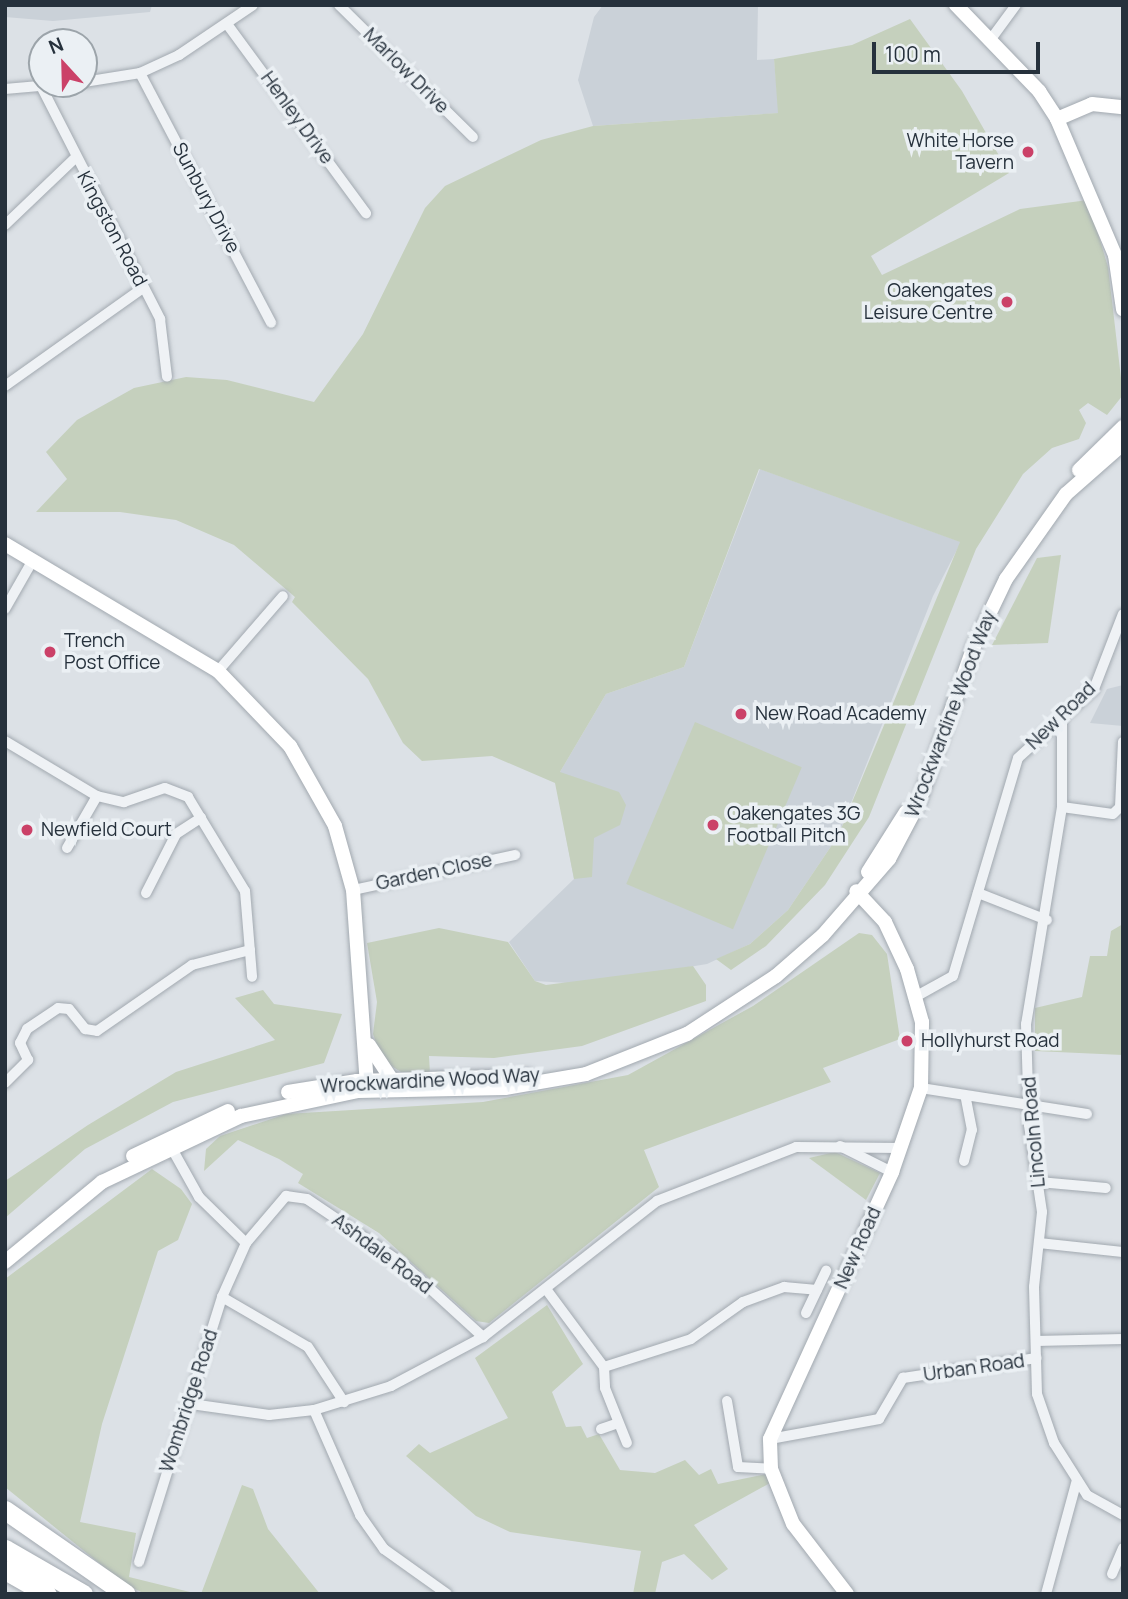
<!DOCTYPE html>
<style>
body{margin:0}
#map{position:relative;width:1128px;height:1599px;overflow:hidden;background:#dce1e6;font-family:Manrope,sans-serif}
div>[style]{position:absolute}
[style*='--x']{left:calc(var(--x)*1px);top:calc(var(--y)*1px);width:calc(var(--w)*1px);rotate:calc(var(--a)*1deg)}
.built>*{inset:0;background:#cad1d8}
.green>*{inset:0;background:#c5d0bd;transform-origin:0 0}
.roads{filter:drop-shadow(0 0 2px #a2a9b0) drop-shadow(0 0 2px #a2a9b0)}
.street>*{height:10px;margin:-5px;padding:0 5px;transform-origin:5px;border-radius:5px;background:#eff2f5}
.secondary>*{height:14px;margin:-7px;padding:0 7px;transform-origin:7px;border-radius:7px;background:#fff}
.highway>*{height:19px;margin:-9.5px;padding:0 9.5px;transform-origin:9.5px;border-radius:9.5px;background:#fff}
.dots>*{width:19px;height:19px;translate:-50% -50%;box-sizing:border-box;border:4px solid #ebf0f4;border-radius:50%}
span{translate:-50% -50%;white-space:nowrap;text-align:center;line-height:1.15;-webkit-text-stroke:7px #ebf0f4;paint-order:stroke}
.street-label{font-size:19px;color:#26313c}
.poi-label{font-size:19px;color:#26313c}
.right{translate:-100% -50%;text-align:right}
.left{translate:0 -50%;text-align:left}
.frame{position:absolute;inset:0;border:7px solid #26313c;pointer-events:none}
.north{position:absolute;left:28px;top:28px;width:70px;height:70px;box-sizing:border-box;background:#ebf0f4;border:2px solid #9ca4aa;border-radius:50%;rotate:338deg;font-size:19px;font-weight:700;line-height:28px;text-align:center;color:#26313c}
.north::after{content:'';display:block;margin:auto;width:24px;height:32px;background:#cb4168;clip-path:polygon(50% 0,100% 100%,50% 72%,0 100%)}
.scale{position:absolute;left:872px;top:42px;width:168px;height:32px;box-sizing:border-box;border:4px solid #26313c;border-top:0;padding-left:9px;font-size:21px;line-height:24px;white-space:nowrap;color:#26313c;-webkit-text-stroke:5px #ebf0f4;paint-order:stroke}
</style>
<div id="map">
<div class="built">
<div style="clip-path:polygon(5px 5px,152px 5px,150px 12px,53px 21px,5px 17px)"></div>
<div style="clip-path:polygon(603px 5px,758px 5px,757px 60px,774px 59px,779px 113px,593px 126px,578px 80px,594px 17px)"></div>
<div style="clip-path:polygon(760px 469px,961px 542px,933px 596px,838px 836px,788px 910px,750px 944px,707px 964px,584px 984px,535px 981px,509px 942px,574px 879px,556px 783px,560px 772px,606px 694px,684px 667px)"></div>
<div style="clip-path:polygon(1123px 685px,1123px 726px,1090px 723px,1107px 689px)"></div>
</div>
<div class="green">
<div style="clip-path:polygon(910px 19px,962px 91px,1009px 173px,871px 256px,882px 275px,1020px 209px,1088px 200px,1108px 267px,1123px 395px,1107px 415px,1088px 403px,1079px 410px,1086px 423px,1079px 439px,1052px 448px,1023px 474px,976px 549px,869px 817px,825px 885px,766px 946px,731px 970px,716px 959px,750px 944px,788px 910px,838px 836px,960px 542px,759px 469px,684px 667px,606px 694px,560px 772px,619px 792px,626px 805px,620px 825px,594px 838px,592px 877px,574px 879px,555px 783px,492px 756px,422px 761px,403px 743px,368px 679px,292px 602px,295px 597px,234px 545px,176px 520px,120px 512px,36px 512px,67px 479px,46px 452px,77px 420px,134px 388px,186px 377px,227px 380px,314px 402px,363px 334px,425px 208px,445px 186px,541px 140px,593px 126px,778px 113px,774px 59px,852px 45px)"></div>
<div style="clip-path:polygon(1061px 555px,1048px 643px,992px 645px,1037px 558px)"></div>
<div style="left:695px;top:722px;width:116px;height:176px;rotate:23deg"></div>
<div style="clip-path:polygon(1123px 924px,1123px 1055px,1035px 1051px,1035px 1008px,1082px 997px,1090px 956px,1107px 956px,1111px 931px)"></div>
<div style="clip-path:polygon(439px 928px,508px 942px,535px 981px,546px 985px,693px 966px,706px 985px,706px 1001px,582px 1046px,494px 1058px,429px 1056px,430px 1074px,401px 1072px,382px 1060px,373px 1034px,377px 1002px,367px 943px)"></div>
<div style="clip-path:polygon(859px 933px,872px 935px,887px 954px,900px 1039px,823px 1068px,831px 1082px,644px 1150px,659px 1187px,489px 1323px,476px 1321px,379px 1233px,298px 1183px,303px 1174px,279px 1159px,238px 1140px,204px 1171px,206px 1149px,220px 1136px,286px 1114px,483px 1102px,628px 1075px,753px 1006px)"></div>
<div style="clip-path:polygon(263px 990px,274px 1004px,342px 1014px,324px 1063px,173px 1102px,85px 1149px,5px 1218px,5px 1181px,88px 1125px,176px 1072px,275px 1040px,235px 998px)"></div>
<div style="clip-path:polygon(835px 1152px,880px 1173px,866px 1200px,809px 1158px)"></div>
<div style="clip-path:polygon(152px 1169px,181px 1189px,192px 1204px,178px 1240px,158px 1251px,102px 1424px,80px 1522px,136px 1533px,129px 1577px,198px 1594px,145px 1594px,125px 1584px,5px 1487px,5px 1279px)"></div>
<div style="clip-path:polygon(547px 1305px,583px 1364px,552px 1392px,566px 1427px,581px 1426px,587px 1438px,599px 1434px,620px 1470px,655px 1473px,685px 1460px,699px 1475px,711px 1469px,718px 1484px,767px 1474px,770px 1483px,694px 1525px,728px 1569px,712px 1580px,684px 1554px,662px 1562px,655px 1594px,633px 1594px,641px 1551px,510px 1532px,476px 1516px,406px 1456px,419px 1444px,430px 1453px,508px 1418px,475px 1358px)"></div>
<div style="clip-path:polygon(242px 1485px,253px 1489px,268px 1529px,320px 1594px,201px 1594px)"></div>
</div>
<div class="roads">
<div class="street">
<div style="--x:339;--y:5;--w:188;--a:44.6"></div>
<div style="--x:227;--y:24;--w:235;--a:53.7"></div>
<div style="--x:991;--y:39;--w:42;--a:-53.7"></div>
<div style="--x:140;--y:73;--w:282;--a:62.3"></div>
<div style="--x:84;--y:82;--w:57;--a:-9.1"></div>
<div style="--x:140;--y:73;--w:43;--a:-24.8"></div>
<div style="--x:179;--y:55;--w:89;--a:-34"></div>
<div style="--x:41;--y:86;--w:262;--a:62.9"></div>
<div style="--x:160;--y:319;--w:58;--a:83.1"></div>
<div style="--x:5;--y:89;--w:57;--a:-5"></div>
<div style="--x:5;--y:225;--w:95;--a:-43.7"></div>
<div style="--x:5;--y:386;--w:169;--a:-35.4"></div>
<div style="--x:5;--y:609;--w:56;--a:-60.3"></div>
<div style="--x:218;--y:671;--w:99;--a:-49.1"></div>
<div style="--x:1062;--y:718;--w:89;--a:90"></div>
<div style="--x:1062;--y:807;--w:220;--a:99.4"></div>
<div style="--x:1026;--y:1024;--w:101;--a:88.3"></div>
<div style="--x:1029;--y:1125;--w:88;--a:81.5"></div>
<div style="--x:1042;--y:1212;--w:75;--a:96.1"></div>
<div style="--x:1034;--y:1287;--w:107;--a:88.4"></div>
<div style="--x:1037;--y:1394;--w:52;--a:70.9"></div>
<div style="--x:1054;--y:1443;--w:62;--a:57.6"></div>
<div style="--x:1087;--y:1495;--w:41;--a:29.1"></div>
<div style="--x:5;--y:741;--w:107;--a:30.9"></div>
<div style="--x:97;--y:796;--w:28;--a:13"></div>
<div style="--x:124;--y:802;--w:43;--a:-18.9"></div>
<div style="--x:165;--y:788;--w:25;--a:21"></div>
<div style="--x:188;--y:797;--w:110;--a:58.8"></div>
<div style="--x:245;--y:891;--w:86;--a:85.3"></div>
<div style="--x:1062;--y:807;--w:51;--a:7.8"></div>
<div style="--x:1113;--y:814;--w:10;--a:-45"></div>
<div style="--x:1120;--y:807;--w:65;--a:-87.4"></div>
<div style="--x:67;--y:848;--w:60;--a:-60"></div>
<div style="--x:353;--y:890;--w:166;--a:-12.2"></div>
<div style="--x:146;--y:893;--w:66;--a:-63"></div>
<div style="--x:176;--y:834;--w:30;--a:-33"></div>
<div style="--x:978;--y:893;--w:74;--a:21.4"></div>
<div style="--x:915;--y:997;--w:43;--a:-28.9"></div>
<div style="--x:953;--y:976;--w:227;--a:-73.4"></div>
<div style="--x:1018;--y:758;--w:103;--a:-42.2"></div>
<div style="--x:1094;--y:689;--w:80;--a:-68.9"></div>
<div style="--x:5;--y:1083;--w:33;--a:-45"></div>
<div style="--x:28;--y:1060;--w:19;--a:-115"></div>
<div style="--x:20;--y:1043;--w:16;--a:-63"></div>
<div style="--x:27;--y:1029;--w:37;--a:-34"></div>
<div style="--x:58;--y:1008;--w:11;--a:5"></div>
<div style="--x:69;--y:1009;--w:26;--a:51"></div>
<div style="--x:85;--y:1029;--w:12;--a:9"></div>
<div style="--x:97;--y:1031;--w:116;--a:-34.8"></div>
<div style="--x:192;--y:965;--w:60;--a:-14.5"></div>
<div style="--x:921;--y:1088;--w:168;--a:8.9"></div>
<div style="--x:840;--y:1146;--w:58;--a:26.6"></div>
<div style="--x:964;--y:1161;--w:32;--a:-76"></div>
<div style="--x:972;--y:1130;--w:32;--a:-101"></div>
<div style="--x:1039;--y:1182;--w:67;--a:5.1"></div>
<div style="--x:246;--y:1243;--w:62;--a:-49.6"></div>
<div style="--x:286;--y:1196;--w:21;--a:8"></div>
<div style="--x:307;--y:1199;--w:115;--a:34"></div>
<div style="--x:402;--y:1263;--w:110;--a:42.4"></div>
<div style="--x:1039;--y:1243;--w:84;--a:6.1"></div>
<div style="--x:546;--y:1289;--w:97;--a:53.4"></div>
<div style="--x:604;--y:1367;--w:21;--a:87"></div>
<div style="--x:605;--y:1388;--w:59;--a:68.2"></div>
<div style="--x:222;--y:1297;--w:99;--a:30.2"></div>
<div style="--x:308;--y:1347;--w:66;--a:56.8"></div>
<div style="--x:806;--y:1313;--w:47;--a:-64.5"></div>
<div style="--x:1036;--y:1341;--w:87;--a:-1.3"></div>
<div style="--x:604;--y:1367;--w:91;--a:-17.8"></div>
<div style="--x:691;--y:1339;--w:64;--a:-35.4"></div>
<div style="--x:743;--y:1302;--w:44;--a:-20.1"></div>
<div style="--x:784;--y:1287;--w:33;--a:5"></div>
<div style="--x:727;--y:1401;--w:67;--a:80.5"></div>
<div style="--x:738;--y:1467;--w:33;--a:3"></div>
<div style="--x:191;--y:1404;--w:79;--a:8"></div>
<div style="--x:269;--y:1415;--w:45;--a:-6.3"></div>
<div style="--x:314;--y:1410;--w:81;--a:-17.3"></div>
<div style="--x:391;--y:1386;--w:104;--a:-28"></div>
<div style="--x:483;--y:1337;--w:221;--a:-38"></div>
<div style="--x:657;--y:1201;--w:149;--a:-21.2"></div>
<div style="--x:796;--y:1147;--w:105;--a:0.5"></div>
<div style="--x:314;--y:1410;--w:115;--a:66.3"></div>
<div style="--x:360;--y:1515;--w:42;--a:54.8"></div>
<div style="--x:384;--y:1549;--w:77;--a:35.5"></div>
<div style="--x:601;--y:1429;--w:18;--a:-19"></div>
<div style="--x:770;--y:1439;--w:111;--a:-10.4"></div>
<div style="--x:879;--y:1419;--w:48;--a:-59.7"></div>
<div style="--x:903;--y:1378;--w:135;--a:-8.5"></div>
<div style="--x:139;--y:1562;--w:278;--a:-72.6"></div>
<div style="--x:222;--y:1297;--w:59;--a:-66"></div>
<div style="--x:246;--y:1243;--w:66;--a:-135.6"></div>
<div style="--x:199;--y:1197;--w:57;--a:-119.2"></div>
<div style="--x:1112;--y:1574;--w:28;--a:-67"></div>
<div style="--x:1046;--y:1594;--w:118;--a:-74.8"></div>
</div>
<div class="secondary">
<div style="--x:956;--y:5;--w:120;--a:46"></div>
<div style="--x:1039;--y:91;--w:33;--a:57"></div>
<div style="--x:1057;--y:119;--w:148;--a:66.9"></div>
<div style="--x:1115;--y:255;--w:55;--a:81.6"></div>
<div style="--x:1057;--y:119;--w:38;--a:-23"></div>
<div style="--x:1092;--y:104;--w:31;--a:6"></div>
<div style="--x:1079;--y:470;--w:62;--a:-44.3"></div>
<div style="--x:5;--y:544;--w:248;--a:30.8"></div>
<div style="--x:218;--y:671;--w:104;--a:46.2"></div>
<div style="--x:290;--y:746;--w:92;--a:60.6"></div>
<div style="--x:335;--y:826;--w:66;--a:74.3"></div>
<div style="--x:353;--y:890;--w:197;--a:85.9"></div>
<div style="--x:868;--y:872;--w:71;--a:-57.7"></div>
<div style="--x:369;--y:1045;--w:42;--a:56.7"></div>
<div style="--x:288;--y:1092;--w:70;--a:-9.1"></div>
<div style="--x:357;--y:1081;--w:172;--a:-1.7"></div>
<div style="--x:133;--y:1156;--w:105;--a:-25.3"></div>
<div style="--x:5;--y:1262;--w:126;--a:-39.5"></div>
<div style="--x:102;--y:1182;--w:154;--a:-25.4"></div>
<div style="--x:241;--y:1116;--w:120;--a:-12.1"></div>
<div style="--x:358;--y:1091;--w:147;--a:-1.2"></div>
<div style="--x:505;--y:1088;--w:82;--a:-9.8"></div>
<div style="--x:586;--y:1074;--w:109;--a:-21.6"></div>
<div style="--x:687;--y:1034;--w:106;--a:-33.1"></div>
<div style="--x:776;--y:976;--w:62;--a:-41.1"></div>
<div style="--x:823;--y:935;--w:101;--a:-49"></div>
<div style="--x:889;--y:859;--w:64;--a:-62.2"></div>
<div style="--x:919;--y:802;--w:165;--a:-70.6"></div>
<div style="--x:974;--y:646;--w:74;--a:-64.5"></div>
<div style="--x:1006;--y:579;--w:104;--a:-54.8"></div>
<div style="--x:1066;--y:494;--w:76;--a:-41.3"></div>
<div style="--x:847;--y:1594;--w:88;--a:-127.6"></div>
<div style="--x:793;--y:1524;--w:59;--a:-111.8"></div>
<div style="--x:771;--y:1469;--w:30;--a:-92"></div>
<div style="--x:770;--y:1439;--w:294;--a:-65.4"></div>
<div style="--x:892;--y:1172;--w:89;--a:-71"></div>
<div style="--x:921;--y:1088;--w:66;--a:-89.1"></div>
<div style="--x:922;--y:1022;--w:55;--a:-105.8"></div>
<div style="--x:907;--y:969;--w:52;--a:-115.1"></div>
<div style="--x:885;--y:922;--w:42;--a:-133.1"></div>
</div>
<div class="highway">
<div style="--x:5;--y:1510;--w:147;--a:34.8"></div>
<div style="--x:5;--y:1549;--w:90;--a:30"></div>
<div style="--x:5;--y:1570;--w:48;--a:29.7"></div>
</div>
</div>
<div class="dots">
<div style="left:1028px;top:152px;background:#cb4168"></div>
<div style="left:1007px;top:302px;background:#cb4168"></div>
<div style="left:50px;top:652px;background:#cb4168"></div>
<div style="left:741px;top:714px;background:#cb4168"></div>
<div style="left:713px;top:825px;background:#cb4168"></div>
<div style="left:27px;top:830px;background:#cb4168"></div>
<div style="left:907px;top:1041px;background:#cb4168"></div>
</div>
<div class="street-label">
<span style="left:406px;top:71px;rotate:45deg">Marlow Drive</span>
<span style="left:297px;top:118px;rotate:54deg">Henley Drive</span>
<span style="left:206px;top:198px;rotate:62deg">Sunbury Drive</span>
<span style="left:112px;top:229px;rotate:62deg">Kingston Road</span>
<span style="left:951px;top:714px;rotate:-69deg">Wrockwardine Wood Way</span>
<span style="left:1061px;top:716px;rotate:-44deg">New Road</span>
<span style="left:434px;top:872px;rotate:-12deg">Garden Close</span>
<span style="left:430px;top:1081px;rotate:-3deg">Wrockwardine Wood Way</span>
<span style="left:1034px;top:1132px;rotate:-95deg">Lincoln Road</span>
<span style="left:858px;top:1248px;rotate:-66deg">New Road</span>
<span style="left:382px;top:1254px;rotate:37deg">Ashdale Road</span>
<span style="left:974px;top:1368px;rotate:-8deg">Urban Road</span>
<span style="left:189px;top:1401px;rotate:-72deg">Wombridge Road</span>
</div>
<div class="poi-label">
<span class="right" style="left:1014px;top:152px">White Horse<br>Tavern</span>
<span class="right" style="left:993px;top:302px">Oakengates<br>Leisure Centre</span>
<span class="left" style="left:64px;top:652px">Trench<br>Post Office</span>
<span class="left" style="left:755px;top:714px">New Road Academy</span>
<span class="left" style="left:727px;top:825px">Oakengates 3G<br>Football Pitch</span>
<span class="left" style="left:41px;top:830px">Newfield Court</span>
<span class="left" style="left:921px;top:1041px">Hollyhurst Road</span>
</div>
<div class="frame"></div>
<div class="north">N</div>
<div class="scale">100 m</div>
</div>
